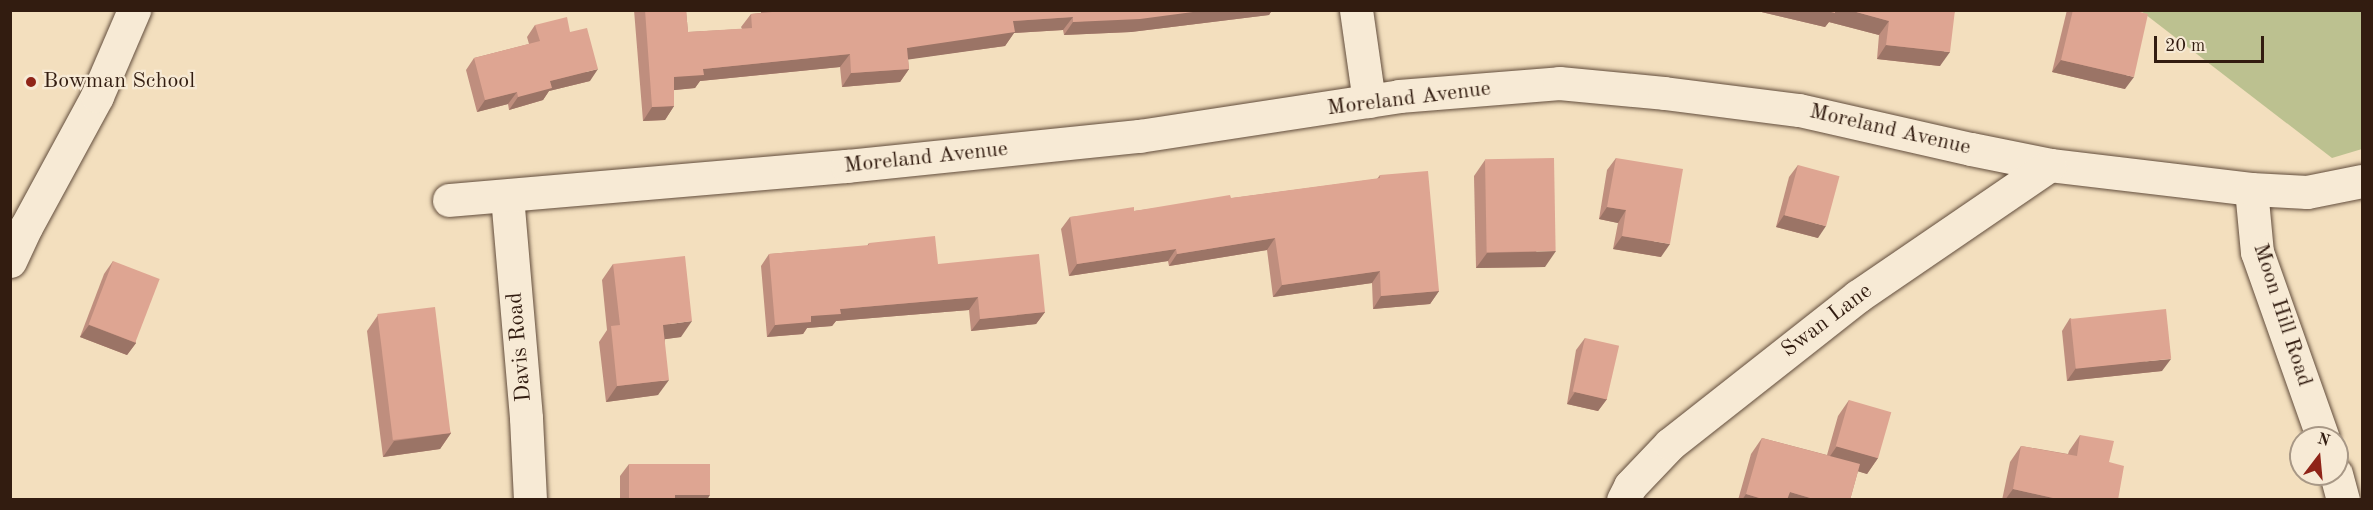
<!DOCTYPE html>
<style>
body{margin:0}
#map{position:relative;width:2373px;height:510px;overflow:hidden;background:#f3dfbe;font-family:"Old Standard TT",serif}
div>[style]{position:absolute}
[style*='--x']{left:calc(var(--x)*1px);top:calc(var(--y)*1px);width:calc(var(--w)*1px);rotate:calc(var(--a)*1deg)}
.green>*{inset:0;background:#bcc190}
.roads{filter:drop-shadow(0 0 2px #624d3c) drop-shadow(0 0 2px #624d3c)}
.minor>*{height:33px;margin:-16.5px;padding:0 16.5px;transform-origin:16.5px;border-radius:16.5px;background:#f7ead5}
.wall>*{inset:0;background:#bf8e7e}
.shaded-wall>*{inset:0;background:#9b7466}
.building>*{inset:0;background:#dea592;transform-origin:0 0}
.dots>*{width:16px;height:16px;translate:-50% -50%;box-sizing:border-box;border:3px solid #f7ead5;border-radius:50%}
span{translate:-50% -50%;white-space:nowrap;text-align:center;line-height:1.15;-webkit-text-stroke:4.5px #f7ead5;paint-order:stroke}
.poi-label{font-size:22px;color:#321c10}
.left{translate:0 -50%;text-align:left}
.street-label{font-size:22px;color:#321c10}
.frame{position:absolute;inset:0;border:12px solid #321c10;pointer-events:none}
.north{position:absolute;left:2289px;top:426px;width:60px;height:60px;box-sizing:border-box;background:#f7ead5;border:2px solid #a89886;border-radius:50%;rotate:16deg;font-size:16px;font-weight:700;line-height:24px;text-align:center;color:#321c10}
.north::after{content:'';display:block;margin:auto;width:21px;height:27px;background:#8f2418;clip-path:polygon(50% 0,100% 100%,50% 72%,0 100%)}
.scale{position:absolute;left:2154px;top:36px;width:110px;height:27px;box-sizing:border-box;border:3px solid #321c10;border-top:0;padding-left:8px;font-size:18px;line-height:21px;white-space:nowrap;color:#321c10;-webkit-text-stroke:4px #f7ead5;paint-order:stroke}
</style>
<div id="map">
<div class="green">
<div style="clip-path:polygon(2141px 11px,2362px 11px,2362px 149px,2332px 158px)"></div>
</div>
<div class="roads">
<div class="minor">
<div style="--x:1356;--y:10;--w:92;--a:81.9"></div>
<div style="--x:2251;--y:189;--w:63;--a:84.6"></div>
<div style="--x:2257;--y:252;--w:197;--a:70.5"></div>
<div style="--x:507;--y:196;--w:223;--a:85.1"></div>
<div style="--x:526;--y:418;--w:82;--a:87.2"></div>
<div style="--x:449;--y:200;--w:399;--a:-4.9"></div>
<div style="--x:847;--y:166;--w:294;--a:-5.9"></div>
<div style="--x:1139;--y:136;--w:263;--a:-8.7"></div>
<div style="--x:1399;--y:96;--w:161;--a:-4.6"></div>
<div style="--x:1559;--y:83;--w:105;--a:5.4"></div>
<div style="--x:1664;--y:93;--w:136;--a:7.2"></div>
<div style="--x:1799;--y:110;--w:176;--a:12.8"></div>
<div style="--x:1971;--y:149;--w:81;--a:11.4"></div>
<div style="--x:2050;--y:165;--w:202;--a:6.8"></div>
<div style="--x:2251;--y:189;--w:56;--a:3.1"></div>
<div style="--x:2307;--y:192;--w:56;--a:-11.3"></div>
<div style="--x:10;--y:261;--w:38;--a:-65"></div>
<div style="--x:26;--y:227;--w:149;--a:-61.5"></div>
<div style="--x:97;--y:96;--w:94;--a:-66.7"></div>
<div style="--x:2336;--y:474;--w:27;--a:75"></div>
<div style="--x:1623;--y:500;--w:16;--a:-63"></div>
<div style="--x:1630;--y:486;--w:58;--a:-46.4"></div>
<div style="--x:1670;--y:444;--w:239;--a:-38.2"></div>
<div style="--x:1858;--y:296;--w:232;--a:-34.3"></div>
</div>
</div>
<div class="wall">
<div style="clip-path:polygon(634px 10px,686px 10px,688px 32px,742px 29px,741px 27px,751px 14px,761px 13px,761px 10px,1272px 10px,1269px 15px,1131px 32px,1064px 35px,1063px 30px,1014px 33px,1005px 46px,908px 59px,909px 69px,900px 82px,842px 87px,840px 67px,700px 81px,695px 88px,674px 90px,674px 106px,665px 120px,643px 121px)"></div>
<div style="clip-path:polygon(1753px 10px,1955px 10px,1940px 66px,1877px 59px,1879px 35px,1829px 22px,1825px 27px)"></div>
<div style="clip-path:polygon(2067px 10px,2132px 10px,2125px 89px,2052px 72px)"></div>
<div style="clip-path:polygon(535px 25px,570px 32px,590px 81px,549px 91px,543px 100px,509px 110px,508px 104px,477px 112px,466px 70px,474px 58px,529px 44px,527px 37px)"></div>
<div style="clip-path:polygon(1616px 158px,1661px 257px,1613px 249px,1618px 223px,1599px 219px,1607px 170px)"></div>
<div style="clip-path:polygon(1485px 160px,1545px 267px,1476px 268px,1474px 176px)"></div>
<div style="clip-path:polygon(1798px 165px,1818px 238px,1776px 227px,1789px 177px)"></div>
<div style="clip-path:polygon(1380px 175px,1439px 291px,1430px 304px,1373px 309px,1372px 283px,1273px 297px,1267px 250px,1169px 266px,1168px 261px,1069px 276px,1061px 229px,1070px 217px,1134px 211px,1377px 179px)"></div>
<div style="clip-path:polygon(869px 243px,938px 264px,1045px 312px,1036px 324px,971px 331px,969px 310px,836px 321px,832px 326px,807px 328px,803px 334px,767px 337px,761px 266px,769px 254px,867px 246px)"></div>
<div style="clip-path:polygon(113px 261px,136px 343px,127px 355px,80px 337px,104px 274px)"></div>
<div style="clip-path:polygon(613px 264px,681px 337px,665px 339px,658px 395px,606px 402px,599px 342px,607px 330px,602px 280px)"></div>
<div style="clip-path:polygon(378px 315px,451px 433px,440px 449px,383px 457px,367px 331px)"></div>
<div style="clip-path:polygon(2070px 318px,2162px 371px,2067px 381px,2062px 331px)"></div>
<div style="clip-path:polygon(1585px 338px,1607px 399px,1598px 411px,1567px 404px,1576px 350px)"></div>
<div style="clip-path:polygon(1849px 400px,1878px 458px,1867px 474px,1858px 471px,1850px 500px,1738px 500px,1751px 454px,1762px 438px,1827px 455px,1838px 416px)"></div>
<div style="clip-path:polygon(2080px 435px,2109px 462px,2118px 500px,2002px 500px,2010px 462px,2021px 446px,2068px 454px,2069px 451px)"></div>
<div style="clip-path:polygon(629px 464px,707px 500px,620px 500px,620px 476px)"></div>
</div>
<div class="shaded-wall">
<div style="clip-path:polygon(1208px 10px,1272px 10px,1269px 15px,1131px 32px,1064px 35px,1073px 22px)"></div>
<div style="clip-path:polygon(1753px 10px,1849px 10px,1889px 21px,1879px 35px,1829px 22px,1825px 27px)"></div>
<div style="clip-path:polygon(1073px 17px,1063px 30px,1014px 33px,1005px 46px,898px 61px,907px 48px,1013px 21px)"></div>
<div style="clip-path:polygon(1886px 45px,1950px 52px,1940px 66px,1877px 59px)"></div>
<div style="clip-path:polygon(850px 54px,840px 67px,700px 81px,695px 88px,665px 91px,674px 77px,703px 69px)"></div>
<div style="clip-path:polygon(2061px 60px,2134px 77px,2125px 89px,2052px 72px)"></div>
<div style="clip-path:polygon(598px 69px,590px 81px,549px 91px,543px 100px,509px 110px,518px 97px,550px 81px)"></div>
<div style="clip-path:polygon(909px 69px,900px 82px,842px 87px,851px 73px)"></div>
<div style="clip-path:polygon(517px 92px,508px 104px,477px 112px,485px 100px)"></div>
<div style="clip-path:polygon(674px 106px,665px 120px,643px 121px,652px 107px)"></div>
<div style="clip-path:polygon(1607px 207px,1626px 210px,1618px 223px,1599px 219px)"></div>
<div style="clip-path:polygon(1784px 215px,1826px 226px,1818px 238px,1776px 227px)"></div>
<div style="clip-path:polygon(1622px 236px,1670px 244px,1661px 257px,1613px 249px)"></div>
<div style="clip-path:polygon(1275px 238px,1267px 250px,1169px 266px,1177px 254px)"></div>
<div style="clip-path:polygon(1176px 249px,1168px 261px,1069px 276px,1077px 264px)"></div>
<div style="clip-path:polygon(1556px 251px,1545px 267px,1476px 268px,1487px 253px)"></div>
<div style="clip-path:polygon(1380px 271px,1372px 283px,1273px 297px,1282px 285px)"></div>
<div style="clip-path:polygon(1439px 291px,1430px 304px,1373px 309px,1381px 296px)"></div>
<div style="clip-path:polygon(978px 297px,969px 310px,836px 321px,832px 326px,807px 328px,803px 334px,767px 337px,775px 325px,840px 309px)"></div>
<div style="clip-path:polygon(1045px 312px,1036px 324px,971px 331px,980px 319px)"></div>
<div style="clip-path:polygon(692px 321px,681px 337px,652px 341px,663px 325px)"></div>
<div style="clip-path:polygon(89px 325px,136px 343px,127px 355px,80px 337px)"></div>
<div style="clip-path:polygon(2171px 359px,2162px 371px,2067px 381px,2076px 368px)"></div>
<div style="clip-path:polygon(669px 380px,658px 395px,606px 402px,617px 386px)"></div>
<div style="clip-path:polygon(1575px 392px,1607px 399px,1598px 411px,1567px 404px)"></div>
<div style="clip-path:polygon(451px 433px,440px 449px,383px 457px,394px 441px)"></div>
<div style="clip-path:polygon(1837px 446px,1878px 458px,1867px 474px,1826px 462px)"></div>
<div style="clip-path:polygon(2013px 489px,2062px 500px,2005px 500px)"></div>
<div style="clip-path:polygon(1790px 492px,1817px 500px,1784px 500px)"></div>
<div style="clip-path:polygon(1746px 494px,1766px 500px,1742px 500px)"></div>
<div style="clip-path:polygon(675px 495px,710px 495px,707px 500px,672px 500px)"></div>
</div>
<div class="building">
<div style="clip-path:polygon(645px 10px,686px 10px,688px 32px,752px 28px,751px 14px,772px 12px,772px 10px,1208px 10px,1140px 19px,1073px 22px,1073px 17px,1013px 21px,1015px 32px,907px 48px,909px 69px,851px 73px,850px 54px,703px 69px,704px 75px,674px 77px,674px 106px,652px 107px)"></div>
<div style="clip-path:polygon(1823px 10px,1835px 10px,1835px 13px)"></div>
<div style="clip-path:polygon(1849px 10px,1955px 10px,1950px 52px,1886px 45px,1889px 21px)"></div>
<div style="clip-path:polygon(2073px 10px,2132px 10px,2148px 14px,2134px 77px,2061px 60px)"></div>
<div style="clip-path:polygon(567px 17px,570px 32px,587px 28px,598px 69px,550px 81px,552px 88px,518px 97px,517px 92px,485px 100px,474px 58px,540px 41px,535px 25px)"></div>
<div style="left:1554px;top:158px;width:93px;height:69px;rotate:89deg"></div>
<div style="clip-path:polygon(1616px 158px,1683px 169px,1670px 244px,1622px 236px,1626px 210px,1607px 207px)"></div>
<div style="left:1798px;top:165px;width:43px;height:52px;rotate:15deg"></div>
<div style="clip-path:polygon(1428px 171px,1439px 291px,1381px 296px,1380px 271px,1282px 285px,1275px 238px,1177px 254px,1176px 249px,1077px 264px,1070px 217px,1134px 207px,1134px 211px,1230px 195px,1231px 198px,1380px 178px,1380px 175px)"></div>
<div style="clip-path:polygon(935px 236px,938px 264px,1039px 254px,1045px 312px,980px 319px,978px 297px,840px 309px,841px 314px,811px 316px,811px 322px,775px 325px,769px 254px,869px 245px,869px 243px)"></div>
<div style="clip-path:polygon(685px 256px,692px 321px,663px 325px,669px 380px,617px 386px,611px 326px,620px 325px,613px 264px)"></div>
<div style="left:113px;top:261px;width:50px;height:68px;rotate:21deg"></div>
<div style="left:435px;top:307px;width:127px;height:58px;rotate:83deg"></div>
<div style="left:2166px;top:309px;width:50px;height:96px;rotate:84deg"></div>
<div style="left:1585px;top:338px;width:35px;height:55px;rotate:13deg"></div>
<div style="left:1849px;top:400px;width:44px;height:48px;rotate:16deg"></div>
<div style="clip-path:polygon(2080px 435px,2114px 441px,2109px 462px,2124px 466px,2118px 500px,2062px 500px,2013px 489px,2021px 446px,2077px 456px)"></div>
<div style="clip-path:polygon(1762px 438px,1860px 464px,1850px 500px,1817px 500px,1790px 492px,1787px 500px,1766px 500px,1746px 494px)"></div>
<div style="clip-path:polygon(629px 464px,710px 464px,710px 495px,675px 495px,675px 500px,629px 500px)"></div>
</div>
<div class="dots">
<div style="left:31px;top:82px;background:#8f2418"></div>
</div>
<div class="poi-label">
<span class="left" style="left:43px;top:82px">Bowman School</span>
</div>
<div class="street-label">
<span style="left:1409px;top:99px;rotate:-7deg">Moreland Avenue</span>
<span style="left:1890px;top:130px;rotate:13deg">Moreland Avenue</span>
<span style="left:926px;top:158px;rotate:-6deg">Moreland Avenue</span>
<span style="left:2282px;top:315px;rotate:72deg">Moon Hill Road</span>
<span style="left:1827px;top:321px;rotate:-37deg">Swan Lane</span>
<span style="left:520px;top:347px;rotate:-95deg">Davis Road</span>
</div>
<div class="frame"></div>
<div class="north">N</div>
<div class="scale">20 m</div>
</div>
